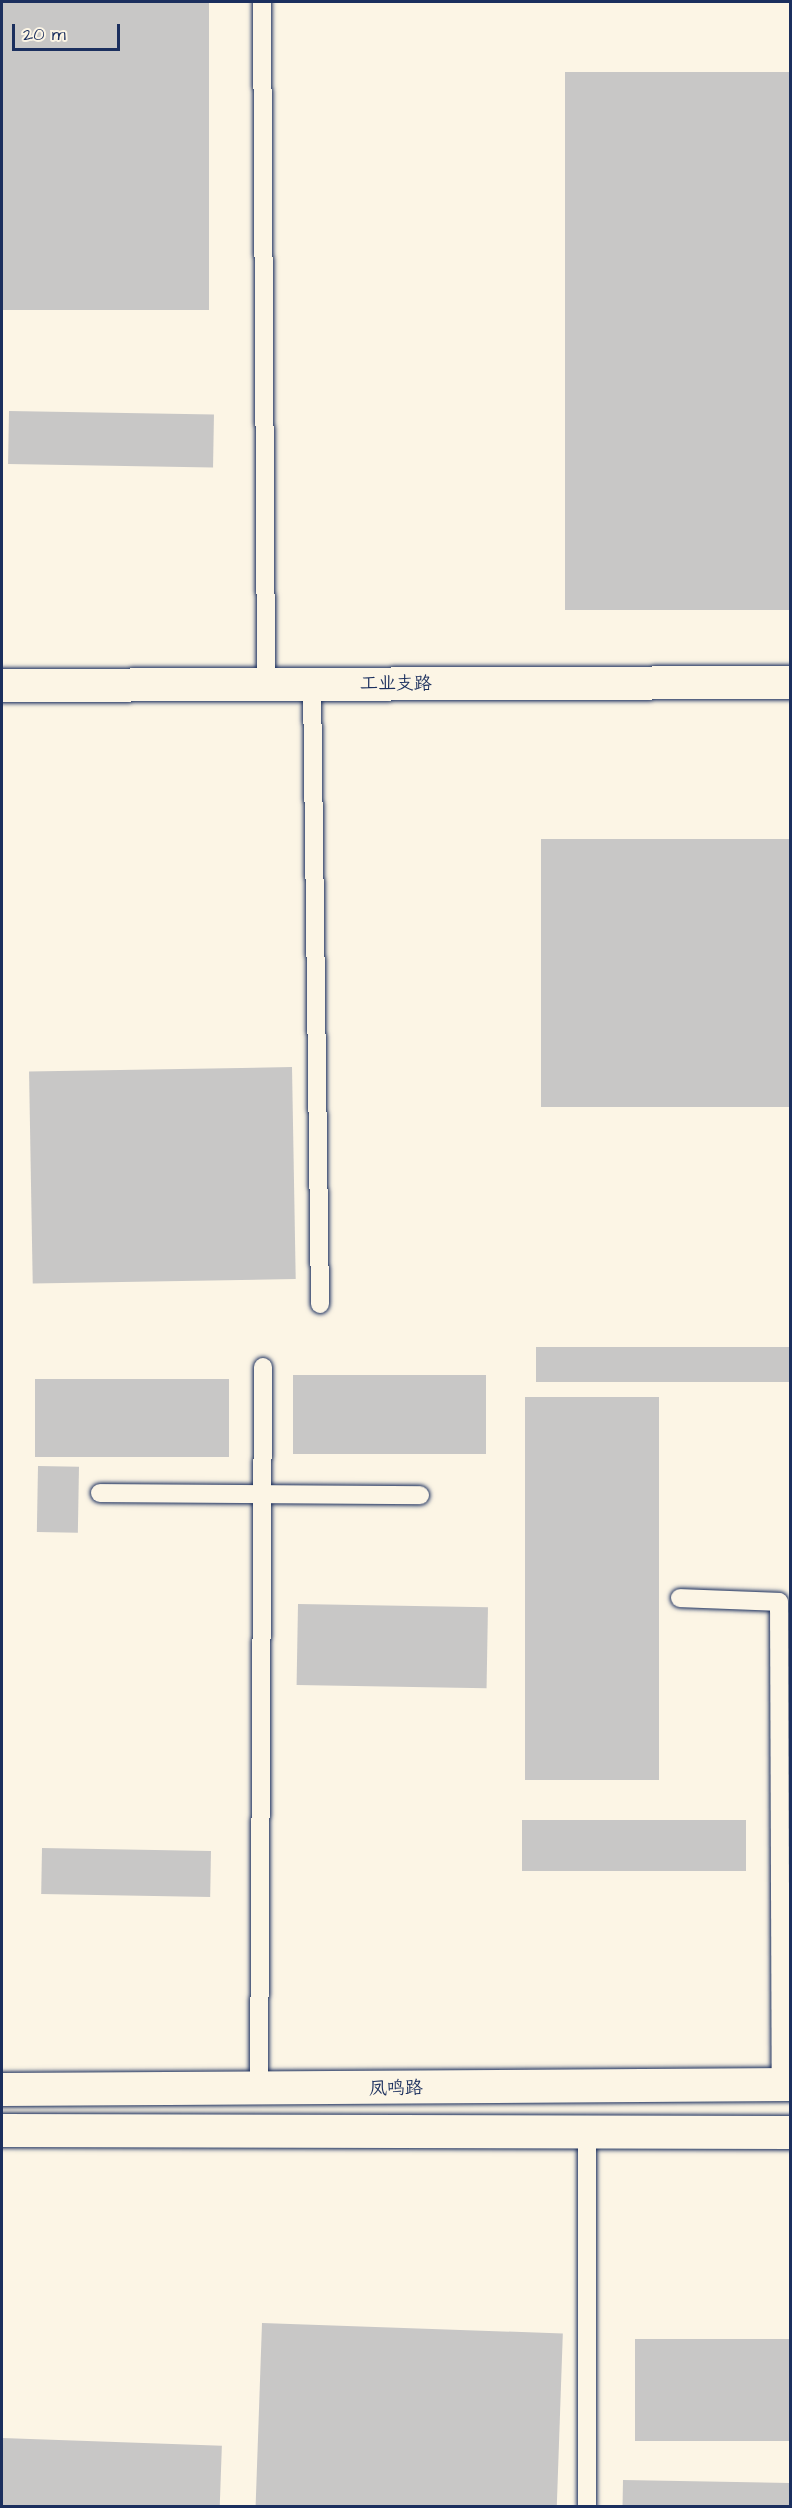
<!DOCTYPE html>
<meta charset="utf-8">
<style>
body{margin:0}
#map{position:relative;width:792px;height:2508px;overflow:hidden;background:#fcf5e5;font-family:"Architects Daughter","LXGW WenKai TC",sans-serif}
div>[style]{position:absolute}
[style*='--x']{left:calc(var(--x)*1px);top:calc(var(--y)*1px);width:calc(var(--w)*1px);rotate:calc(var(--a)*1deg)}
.building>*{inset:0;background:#c8c7c6;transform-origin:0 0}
.roads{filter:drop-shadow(0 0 2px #1b2f5e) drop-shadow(0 0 2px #1b2f5e)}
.service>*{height:18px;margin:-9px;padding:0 9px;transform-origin:9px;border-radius:9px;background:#fcf5e5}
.minor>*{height:33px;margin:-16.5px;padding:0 16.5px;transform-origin:16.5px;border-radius:16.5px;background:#fcf5e5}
.tertiary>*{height:33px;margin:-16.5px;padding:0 16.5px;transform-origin:16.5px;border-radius:16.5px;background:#fcf5e5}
span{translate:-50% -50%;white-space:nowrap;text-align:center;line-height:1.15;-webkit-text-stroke:6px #fcf5e5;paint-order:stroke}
.street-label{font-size:18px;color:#1b2f5e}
.frame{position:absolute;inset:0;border:3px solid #1b2f5e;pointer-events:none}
.scale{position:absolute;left:12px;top:24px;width:108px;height:27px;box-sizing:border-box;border:3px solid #1b2f5e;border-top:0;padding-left:8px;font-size:18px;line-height:21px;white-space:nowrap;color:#1b2f5e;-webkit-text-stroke:4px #fcf5e5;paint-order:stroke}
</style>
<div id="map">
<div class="building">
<div style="left:2px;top:2px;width:207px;height:308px"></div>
<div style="left:789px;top:72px;width:538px;height:224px;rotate:90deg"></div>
<div style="left:9px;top:411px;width:205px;height:53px;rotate:1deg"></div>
<div style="left:790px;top:839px;width:268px;height:249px;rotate:90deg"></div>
<div style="left:292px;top:1067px;width:212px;height:263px;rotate:89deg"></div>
<div style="left:536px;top:1347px;width:254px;height:35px"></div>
<div style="left:293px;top:1375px;width:193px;height:79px"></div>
<div style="left:35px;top:1379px;width:194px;height:78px"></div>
<div style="left:659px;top:1397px;width:383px;height:134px;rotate:90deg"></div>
<div style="left:38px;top:1466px;width:41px;height:66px;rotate:1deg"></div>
<div style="left:298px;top:1604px;width:190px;height:81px;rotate:1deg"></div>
<div style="left:522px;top:1820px;width:224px;height:51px"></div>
<div style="left:42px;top:1848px;width:169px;height:46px;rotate:1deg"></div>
<div style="left:262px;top:2323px;width:301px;height:183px;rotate:2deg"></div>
<div style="left:635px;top:2339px;width:155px;height:102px"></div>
<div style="left:2px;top:2438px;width:220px;height:68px;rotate:2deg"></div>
<div style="left:623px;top:2480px;width:167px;height:26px;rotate:1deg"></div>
</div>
<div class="roads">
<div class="service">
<div style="--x:262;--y:2;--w:682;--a:89.66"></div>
<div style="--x:312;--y:684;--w:620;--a:89.26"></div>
<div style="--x:100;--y:1493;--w:320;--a:0.4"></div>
<div style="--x:680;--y:1598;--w:99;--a:2.3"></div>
<div style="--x:779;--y:1602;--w:482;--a:89.8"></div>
<div style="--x:259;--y:2090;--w:723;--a:-89.68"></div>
<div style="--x:587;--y:2506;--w:377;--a:-90"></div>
</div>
<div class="minor">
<div style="--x:2;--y:685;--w:788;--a:-0.22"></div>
</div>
<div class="tertiary">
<div style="--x:2;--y:2089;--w:788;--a:-0.36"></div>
<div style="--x:2;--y:2130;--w:788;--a:0.15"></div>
</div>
</div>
<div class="street-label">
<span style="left:396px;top:684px">工业支路</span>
<span style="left:396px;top:2089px;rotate:-1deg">凤鸣路</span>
</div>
<div class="frame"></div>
<div class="scale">20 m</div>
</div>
